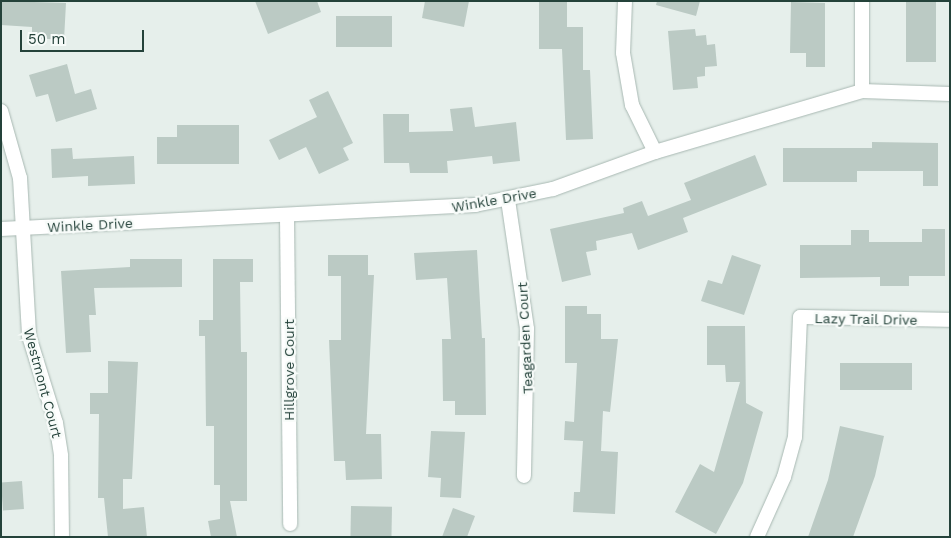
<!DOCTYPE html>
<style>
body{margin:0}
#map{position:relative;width:951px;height:538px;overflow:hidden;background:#e6efeb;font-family:"Work Sans",sans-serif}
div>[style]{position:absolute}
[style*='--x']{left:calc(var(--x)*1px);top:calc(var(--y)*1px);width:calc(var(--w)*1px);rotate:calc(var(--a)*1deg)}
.building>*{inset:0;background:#bbcac4;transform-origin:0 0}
.roads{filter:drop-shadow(0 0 1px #a8b8b2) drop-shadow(0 0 1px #a8b8b2)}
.street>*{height:14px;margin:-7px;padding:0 7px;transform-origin:7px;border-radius:7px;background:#fff}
span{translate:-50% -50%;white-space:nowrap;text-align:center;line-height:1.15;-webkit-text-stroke:4.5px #f7fbf9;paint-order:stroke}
.street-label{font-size:14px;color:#24423a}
.frame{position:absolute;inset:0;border:2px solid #24423a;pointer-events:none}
.scale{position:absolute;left:20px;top:30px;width:124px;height:22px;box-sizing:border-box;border:2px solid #24423a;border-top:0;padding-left:6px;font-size:15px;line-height:18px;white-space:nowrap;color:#24423a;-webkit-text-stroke:4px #f7fbf9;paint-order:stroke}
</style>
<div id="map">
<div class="building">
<div style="clip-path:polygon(2px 1px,66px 3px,64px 40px,32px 38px,32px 27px,1px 25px)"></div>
<div style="clip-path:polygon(255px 1px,317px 1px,321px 12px,268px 34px)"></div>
<div style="clip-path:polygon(425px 1px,469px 1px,464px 27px,422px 18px)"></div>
<div style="clip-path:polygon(539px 1px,567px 1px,567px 27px,583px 27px,583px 70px,590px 70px,593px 139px,566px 140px,562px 49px,539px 49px)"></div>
<div style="clip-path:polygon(657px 1px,700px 1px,696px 16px,656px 5px)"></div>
<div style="left:906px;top:1px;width:30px;height:61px"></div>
<div style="clip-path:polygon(791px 2px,825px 3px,825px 67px,806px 67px,806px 53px,790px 53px)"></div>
<div style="left:392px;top:16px;width:31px;height:56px;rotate:90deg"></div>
<div style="clip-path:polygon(695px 29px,696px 36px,706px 35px,707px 45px,715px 44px,717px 66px,705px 67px,705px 76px,697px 77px,698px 88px,673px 90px,668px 31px)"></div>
<div style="clip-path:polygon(67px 64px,75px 94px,91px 89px,97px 109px,56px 122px,48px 94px,36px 97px,29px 75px)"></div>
<div style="clip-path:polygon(328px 91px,353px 143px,343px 148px,349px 160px,319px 174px,306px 147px,279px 160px,269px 140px,317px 117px,309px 100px)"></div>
<div style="clip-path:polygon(472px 107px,475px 127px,516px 122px,520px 161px,493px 164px,492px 156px,447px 161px,448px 173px,410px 173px,409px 163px,384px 163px,383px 114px,409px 114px,409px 132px,453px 131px,450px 109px)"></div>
<div style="clip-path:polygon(177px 125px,239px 125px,239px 164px,157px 164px,157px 137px,177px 137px)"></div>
<div style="clip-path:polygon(872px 142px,938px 143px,938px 186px,923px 186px,923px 171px,857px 171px,857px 182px,783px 182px,783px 148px,872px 148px)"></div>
<div style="clip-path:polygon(72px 148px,73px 159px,134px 156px,135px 184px,88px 186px,88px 176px,52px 178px,51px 149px)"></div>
<div style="clip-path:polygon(755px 155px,767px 185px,683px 218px,688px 232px,638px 250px,632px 233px,596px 241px,597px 250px,586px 252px,591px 275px,562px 282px,550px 229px,624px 213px,623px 208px,642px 201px,648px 216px,691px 200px,684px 183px)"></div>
<div style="clip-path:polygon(922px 229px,945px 229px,945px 276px,909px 276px,909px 286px,880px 286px,880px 277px,800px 278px,800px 245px,851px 245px,851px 230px,869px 230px,869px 242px,922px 242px)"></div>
<div style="clip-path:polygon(477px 250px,482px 338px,485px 338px,486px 415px,455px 415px,455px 401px,443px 401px,442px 339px,451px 339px,447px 278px,416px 280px,414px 253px)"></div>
<div style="clip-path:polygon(328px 255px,368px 255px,368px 275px,374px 275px,366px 434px,381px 434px,382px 479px,346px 480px,345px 461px,334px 461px,329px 340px,341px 340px,341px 276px,328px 276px)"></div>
<div style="clip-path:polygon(732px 255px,761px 265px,744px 315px,701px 301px,708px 280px,722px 284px)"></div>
<div style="clip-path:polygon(130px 259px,182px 259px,182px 287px,94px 288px,96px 315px,89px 315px,91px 352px,66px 353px,61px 271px,130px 267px)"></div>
<div style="clip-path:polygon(213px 259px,253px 259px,253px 282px,240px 282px,241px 352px,247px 352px,247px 501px,230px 501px,237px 537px,211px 537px,208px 521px,220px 519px,220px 485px,214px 485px,214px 426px,206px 426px,205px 336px,199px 336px,199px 320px,213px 320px)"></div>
<div style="clip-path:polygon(565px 306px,587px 306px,587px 314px,601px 314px,601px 339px,618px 339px,610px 412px,603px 411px,601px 451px,618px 452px,615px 514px,573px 512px,574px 492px,580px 492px,583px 441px,564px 440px,565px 421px,574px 422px,577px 363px,565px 363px)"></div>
<div style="clip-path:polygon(707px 326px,745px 326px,746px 403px,763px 412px,743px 483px,716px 534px,675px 512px,700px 464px,714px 472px,740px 382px,726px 382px,725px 365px,707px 365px)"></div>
<div style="clip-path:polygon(108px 361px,138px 362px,132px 479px,123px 479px,123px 509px,144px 507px,147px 537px,108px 537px,104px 498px,98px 498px,99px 414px,90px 414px,90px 393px,108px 393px)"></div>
<div style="left:840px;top:363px;width:72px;height:27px"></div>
<div style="clip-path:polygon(840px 426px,884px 436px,875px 476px,853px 537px,808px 537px,828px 480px)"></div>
<div style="clip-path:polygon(431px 431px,465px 432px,461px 498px,440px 497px,441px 478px,428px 477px)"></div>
<div style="left:22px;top:481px;width:28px;height:21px;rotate:86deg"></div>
<div style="left:351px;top:506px;width:41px;height:31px;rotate:1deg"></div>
<div style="clip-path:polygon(453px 508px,475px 516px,467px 537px,442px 537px)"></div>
</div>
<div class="roads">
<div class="street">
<div style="--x:625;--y:1;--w:52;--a:92.2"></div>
<div style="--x:623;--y:53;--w:53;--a:80.2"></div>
<div style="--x:632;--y:105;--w:52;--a:63.9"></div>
<div style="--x:862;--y:91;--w:90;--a:-90"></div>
<div style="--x:1;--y:111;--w:70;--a:74.2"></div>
<div style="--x:20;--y:178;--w:158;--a:86.7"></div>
<div style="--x:29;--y:336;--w:91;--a:72.8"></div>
<div style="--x:56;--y:423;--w:33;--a:81"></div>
<div style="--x:61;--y:456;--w:81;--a:89.3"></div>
<div style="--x:508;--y:200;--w:130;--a:81.6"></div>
<div style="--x:527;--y:329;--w:147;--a:91.2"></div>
<div style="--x:287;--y:216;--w:308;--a:89.4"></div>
<div style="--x:1;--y:229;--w:475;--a:-2.9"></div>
<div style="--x:475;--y:205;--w:80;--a:-11.6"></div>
<div style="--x:553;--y:189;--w:109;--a:-19.9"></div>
<div style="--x:655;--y:152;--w:216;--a:-16.4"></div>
<div style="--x:862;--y:91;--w:88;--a:2"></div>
<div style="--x:757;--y:537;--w:66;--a:-65.8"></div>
<div style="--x:784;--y:477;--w:41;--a:-74.6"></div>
<div style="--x:795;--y:437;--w:120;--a:-87.6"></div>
<div style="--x:800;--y:317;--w:150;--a:1.1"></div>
</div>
</div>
<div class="street-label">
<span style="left:494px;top:200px;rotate:-10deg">Winkle Drive</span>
<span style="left:90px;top:225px;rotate:-3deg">Winkle Drive</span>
<span style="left:866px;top:319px;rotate:1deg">Lazy Trail Drive</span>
<span style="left:525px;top:338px;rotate:-93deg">Teagarden Court</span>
<span style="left:289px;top:370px;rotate:-90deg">Hillgrove Court</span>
<span style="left:43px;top:383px;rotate:75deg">Westmont Court</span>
</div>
<div class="frame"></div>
<div class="scale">50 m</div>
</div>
